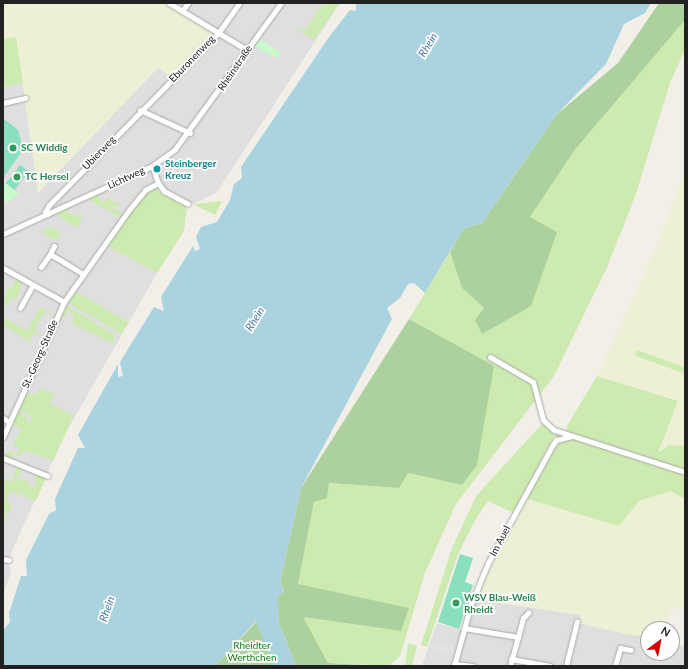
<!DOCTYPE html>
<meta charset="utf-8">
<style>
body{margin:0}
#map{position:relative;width:688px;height:669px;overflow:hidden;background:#f2efe9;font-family:Lato,sans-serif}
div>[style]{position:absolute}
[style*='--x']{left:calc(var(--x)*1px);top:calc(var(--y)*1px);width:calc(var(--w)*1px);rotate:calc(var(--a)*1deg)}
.residential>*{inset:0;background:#e0dfdf}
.farmland>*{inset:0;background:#eef0d5}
.grass>*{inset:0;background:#cdebb0;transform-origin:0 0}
.forest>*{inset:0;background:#add19e}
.park>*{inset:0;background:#c8facc}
.pitch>*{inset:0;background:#88e0be;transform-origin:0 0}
.parking>*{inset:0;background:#e2e2e2}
.water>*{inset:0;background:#aad3df}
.roads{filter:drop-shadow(0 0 1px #a9a9a9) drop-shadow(0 0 1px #a9a9a9)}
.minor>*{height:5px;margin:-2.5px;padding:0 2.5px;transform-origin:2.5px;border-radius:2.5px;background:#fff}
.dots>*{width:11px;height:11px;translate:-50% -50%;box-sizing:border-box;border:2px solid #fff;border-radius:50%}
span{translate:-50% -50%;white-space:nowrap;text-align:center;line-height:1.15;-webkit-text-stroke:3.5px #fff;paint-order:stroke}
.street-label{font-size:10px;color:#222}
.leisure-label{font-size:10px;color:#27864d;font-weight:700}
.left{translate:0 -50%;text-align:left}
.culture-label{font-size:10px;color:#0d838f;font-weight:700}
.park-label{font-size:10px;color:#0c8416}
.water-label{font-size:11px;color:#4a7aab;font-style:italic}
.frame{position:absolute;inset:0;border:4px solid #222;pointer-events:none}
.north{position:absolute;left:640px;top:621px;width:40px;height:40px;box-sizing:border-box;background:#fff;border:1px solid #a7a7a7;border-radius:50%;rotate:32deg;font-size:11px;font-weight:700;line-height:16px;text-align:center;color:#222}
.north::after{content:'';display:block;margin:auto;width:14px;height:18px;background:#d40000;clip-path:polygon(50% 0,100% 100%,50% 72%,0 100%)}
</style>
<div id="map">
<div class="residential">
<div style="clip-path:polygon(163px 3px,340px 3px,217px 192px,187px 207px,160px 189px,107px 245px,157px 273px,64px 436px,8px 560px,11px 572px,3px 595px,3px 87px,23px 83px,39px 192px,158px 67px,213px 33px)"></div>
<div style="clip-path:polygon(474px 599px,581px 615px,579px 623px,648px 637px,648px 653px,672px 653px,672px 643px,685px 647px,685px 666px,422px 666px,437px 623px,464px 631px)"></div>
</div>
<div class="farmland">
<div style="clip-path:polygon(3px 3px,163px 3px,213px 33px,171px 77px,158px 68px,38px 193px,16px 37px,3px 39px)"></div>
<div style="clip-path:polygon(685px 172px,685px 446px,669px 445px,657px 454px,678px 401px,597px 376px,655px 250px)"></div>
<div style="clip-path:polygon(670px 491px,685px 499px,685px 610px,671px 607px,665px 629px,648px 629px,648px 637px,625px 634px,579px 623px,581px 615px,474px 599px,527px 499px,619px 526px,639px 501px)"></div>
</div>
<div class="grass">
<div style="clip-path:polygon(324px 3px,340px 3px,314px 40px,296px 28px,305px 30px,316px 15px,314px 8px,319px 11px)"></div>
<div style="clip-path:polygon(685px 20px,685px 49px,670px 83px,636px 194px,607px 267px,554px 376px,456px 504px,425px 573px,400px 656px,389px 666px,328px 663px,302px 617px,400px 631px,298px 584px,314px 502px,329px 483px,398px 488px,408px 473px,462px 485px,439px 336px,409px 319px,450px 252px,462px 288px,484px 308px,482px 334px,530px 217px,574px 151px)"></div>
<div style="clip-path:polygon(16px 37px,23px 83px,3px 87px,3px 39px)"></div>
<div style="clip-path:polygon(153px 188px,187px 207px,184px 231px,157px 273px,106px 245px,138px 201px)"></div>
<div style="clip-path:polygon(96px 195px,102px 203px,108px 198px,120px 205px,115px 209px,112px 204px,109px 208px,123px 212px,119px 217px,88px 199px)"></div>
<div style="clip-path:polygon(222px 201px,215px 215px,194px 205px,195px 204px)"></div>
<div style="clip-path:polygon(68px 208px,68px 214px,83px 217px,77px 228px,55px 214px)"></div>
<div style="clip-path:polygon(48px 227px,61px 232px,56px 241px,36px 230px,44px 232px)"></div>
<div style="clip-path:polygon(17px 278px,27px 284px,22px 283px,16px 300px,11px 298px,7px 307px,3px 304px,8px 288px,11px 289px)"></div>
<div style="left:75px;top:291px;width:62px;height:14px;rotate:30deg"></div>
<div style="clip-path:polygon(65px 305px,114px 334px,114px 344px,72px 324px,74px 314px,68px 311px,64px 317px,61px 315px)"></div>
<div style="clip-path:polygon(40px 308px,52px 314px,45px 313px,38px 320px,35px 331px,44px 337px,32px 334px,30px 341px,36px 346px,3px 325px,3px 317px,27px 331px)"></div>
<div style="left:637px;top:350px;width:51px;height:6px;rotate:20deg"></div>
<div style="clip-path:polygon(597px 376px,678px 401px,658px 453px,669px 445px,685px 446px,685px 499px,670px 491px,639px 501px,619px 526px,527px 499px,553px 447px,563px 438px,554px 436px,514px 513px,488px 501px,477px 517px,458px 554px,427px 647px,421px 645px,452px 548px,476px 496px,542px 424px,566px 436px,567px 426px)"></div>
<div style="clip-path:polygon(39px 389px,54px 394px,50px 404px,74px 415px,53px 461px,26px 451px,18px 457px,14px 454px,11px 459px,3px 456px,9px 451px,16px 454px,19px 448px,13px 445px,16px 438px,19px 439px,17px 436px,22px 429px,12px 424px,18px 411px,28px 418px,26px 422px,31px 422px,32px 417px,17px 408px,25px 392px,36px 395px)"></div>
<div style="clip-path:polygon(18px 465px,26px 468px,15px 479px,26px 479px,30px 487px,36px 486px,34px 471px,46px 478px,36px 501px,11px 491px,6px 502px,12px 505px,4px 521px,3px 479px,12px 482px)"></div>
<div style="clip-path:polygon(408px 643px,417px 646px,412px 666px,405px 666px)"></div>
</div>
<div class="forest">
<div style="clip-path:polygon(659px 3px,685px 3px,685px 20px,574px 151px,530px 217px,557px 232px,531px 306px,482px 334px,475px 320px,484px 308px,462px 288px,450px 252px,464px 228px,482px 223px,556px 115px,618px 63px)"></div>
<div style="clip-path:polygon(409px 319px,494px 366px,477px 465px,462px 485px,408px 473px,399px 488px,329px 483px,327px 498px,314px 502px,298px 584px,409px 608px,401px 631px,303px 617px,328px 663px,381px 666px,296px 666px,279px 623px,278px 607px,278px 596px,284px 591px,280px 582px,301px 488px)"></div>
<div style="clip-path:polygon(257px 621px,274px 666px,215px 666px,232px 648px)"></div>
</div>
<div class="park">
<div style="clip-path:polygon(259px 39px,279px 52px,279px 59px,254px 46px)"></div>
<div style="clip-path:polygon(3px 182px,19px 194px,3px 204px)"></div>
</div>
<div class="pitch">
<div style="clip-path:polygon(3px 118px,18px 130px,22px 144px,20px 154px,3px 178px)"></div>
<div style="left:20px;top:165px;width:11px;height:23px;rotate:38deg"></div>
<div style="clip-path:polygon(460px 554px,473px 558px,465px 582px,473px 585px,459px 629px,438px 622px)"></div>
</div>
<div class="parking">
<div style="clip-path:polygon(433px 643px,456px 646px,453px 656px,433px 651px,429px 647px)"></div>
</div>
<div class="water">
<div style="clip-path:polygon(356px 3px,651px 3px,645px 13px,624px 24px,606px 64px,556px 115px,482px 223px,464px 228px,425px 293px,414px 283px,408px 284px,400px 298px,387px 308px,392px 319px,301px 488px,280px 582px,284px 592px,278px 596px,278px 607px,279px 623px,296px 666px,274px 666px,256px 621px,215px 666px,3px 666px,3px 630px,10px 622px,9px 613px,21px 576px,27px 576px,26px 560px,49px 514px,56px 510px,55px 499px,78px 448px,85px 448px,78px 435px,118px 364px,118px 377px,123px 376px,120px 362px,154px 307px,164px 311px,161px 297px,193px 246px,195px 251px,200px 249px,196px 237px,201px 227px,217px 222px,230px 200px,234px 184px,242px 178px,241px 167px,329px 37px,350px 10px,356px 11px)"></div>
</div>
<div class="roads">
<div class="minor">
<div style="--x:169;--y:3;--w:91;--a:31.1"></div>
<div style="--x:182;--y:11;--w:10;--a:-53"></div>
<div style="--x:3;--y:103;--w:23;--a:-13"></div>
<div style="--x:140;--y:110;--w:55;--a:24.7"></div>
<div style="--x:158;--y:183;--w:10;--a:53"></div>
<div style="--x:164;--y:191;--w:27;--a:28"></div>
<div style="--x:47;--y:214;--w:3;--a:-135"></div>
<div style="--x:45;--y:212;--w:8;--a:-60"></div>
<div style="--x:49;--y:205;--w:243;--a:-45.5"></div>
<div style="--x:219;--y:32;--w:35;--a:-55"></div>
<div style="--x:3;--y:234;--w:164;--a:-24.5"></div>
<div style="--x:152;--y:166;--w:29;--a:-36"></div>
<div style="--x:175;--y:149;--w:180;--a:-54"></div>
<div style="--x:50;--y:254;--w:9;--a:-63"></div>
<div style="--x:41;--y:267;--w:16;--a:-55"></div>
<div style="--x:50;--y:254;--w:39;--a:31"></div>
<div style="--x:3;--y:268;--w:70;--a:29.1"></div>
<div style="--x:20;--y:308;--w:26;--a:-61"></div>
<div style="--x:490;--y:357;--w:50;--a:30.2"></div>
<div style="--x:533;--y:382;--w:39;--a:75"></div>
<div style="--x:543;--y:420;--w:15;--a:42"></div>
<div style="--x:554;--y:430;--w:138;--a:17.8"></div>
<div style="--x:3;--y:418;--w:7;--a:34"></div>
<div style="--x:3;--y:437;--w:148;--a:-65.7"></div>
<div style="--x:64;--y:302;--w:113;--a:-54.8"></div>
<div style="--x:129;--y:210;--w:26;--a:-51"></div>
<div style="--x:145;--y:190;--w:15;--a:-28"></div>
<div style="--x:158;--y:183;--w:18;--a:-109"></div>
<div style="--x:3;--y:458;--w:48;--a:21.8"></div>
<div style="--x:3;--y:559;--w:6;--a:9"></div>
<div style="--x:464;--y:628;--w:55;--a:9.5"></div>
<div style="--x:511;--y:659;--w:39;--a:10"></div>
<div style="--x:454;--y:664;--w:19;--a:6"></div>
<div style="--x:454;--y:666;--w:64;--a:-74.7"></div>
<div style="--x:471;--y:604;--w:44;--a:-67.5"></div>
<div style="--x:488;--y:563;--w:133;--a:-61.3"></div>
<div style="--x:552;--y:446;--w:7;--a:-56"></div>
<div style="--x:556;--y:440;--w:16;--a:-14"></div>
<div style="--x:510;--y:666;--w:50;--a:-74.8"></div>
<div style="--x:523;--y:618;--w:8;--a:-45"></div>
<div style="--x:566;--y:666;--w:46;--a:-76.3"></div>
<div style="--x:615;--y:666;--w:19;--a:-74"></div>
<div style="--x:620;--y:648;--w:11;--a:10"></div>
</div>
</div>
<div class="dots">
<div style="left:13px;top:148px;background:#2e9e5b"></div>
<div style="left:157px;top:169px;background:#0f9aa8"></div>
<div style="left:17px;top:177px;background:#2e9e5b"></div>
<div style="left:456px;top:603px;background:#2e9e5b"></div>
</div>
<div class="street-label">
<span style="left:192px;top:59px;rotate:-46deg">Eburonenweg</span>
<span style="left:235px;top:68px;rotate:-56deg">Rheinstraße</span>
<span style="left:99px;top:153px;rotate:-46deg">Ubierweg</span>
<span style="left:126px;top:178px;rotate:-25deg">Lichtweg</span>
<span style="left:40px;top:354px;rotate:-66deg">St.-Georg-Straße</span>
<span style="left:500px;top:541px;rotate:-62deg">Im Auel</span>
</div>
<div class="leisure-label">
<span class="left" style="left:21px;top:148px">SC Widdig</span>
<span class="left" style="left:25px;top:177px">TC Hersel</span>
<span class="left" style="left:464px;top:603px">WSV Blau-Weiß<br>Rheidt</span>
</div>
<div class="culture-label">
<span class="left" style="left:165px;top:169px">Steinberger<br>Kreuz</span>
</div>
<div class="park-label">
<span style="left:252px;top:651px">Rheidter<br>Werthchen</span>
</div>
<div class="water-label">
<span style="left:428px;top:45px;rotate:-58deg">Rhein</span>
<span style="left:255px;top:319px;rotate:-58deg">Rhein</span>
<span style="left:107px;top:609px;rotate:-71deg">Rhein</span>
</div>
<div class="frame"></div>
<div class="north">N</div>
</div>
